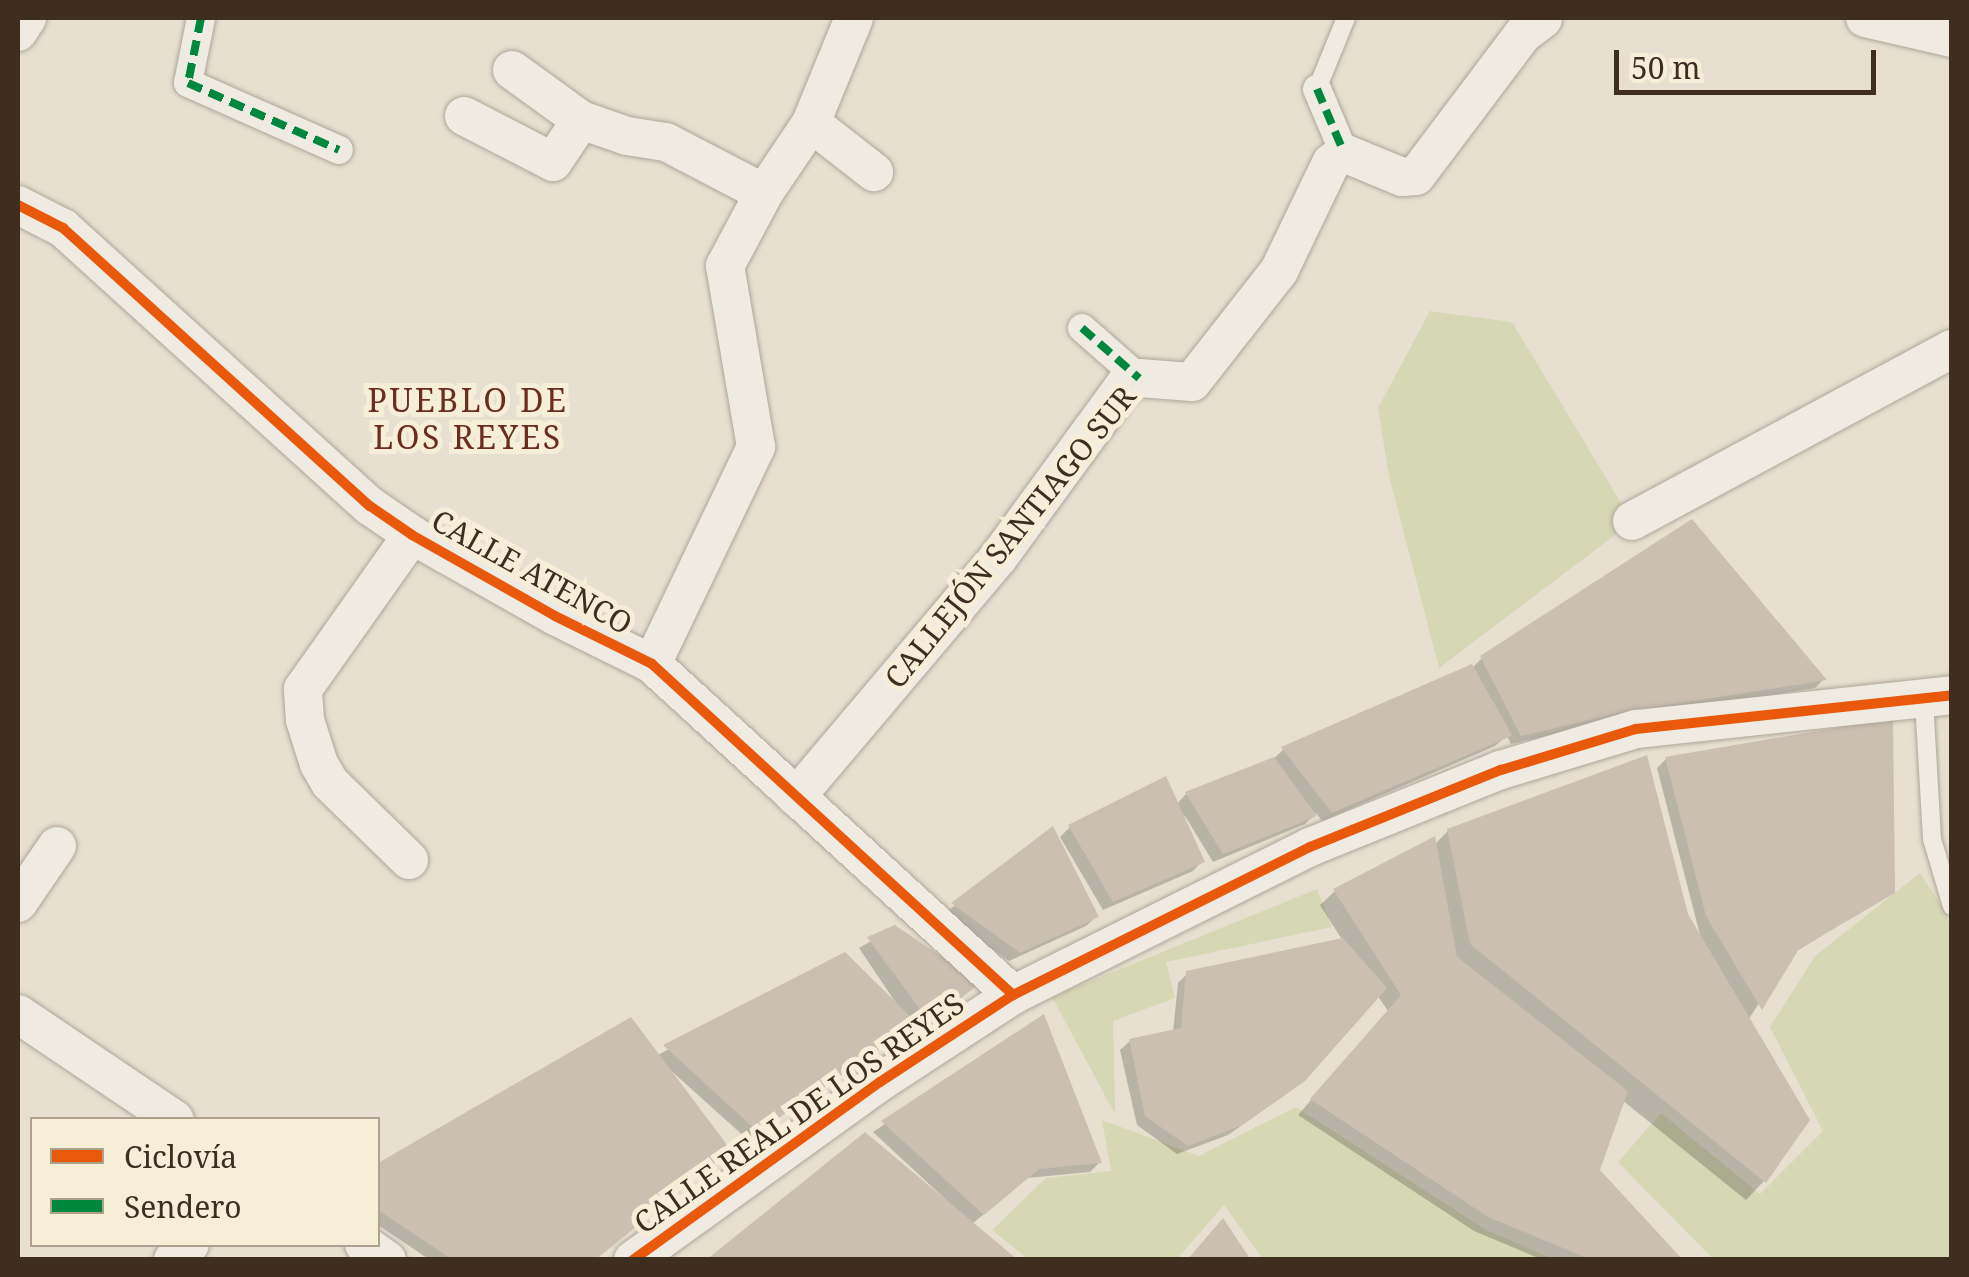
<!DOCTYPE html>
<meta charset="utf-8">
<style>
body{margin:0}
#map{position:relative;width:1969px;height:1277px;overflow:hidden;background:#e7e0d1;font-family:"Noto Serif",serif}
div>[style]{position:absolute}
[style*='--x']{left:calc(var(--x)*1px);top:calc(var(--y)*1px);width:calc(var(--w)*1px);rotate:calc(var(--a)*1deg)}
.green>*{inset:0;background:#d6d7b3}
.shadow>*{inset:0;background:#0003}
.building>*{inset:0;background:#cbbfb2}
.roads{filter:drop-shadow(0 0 2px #ada599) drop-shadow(0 0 2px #ada599)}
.service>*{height:18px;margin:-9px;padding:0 9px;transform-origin:9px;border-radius:9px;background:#efebe3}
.pedestrian>*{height:28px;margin:-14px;padding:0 14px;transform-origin:14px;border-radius:14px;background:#efebe3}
.minor>*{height:38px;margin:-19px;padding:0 19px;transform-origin:19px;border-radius:19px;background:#efebe3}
.quiet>*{height:8px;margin-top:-4px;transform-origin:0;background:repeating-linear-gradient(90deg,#00873e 0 15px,transparent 0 23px)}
.cycleway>*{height:10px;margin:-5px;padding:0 5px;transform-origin:5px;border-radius:5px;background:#e8590c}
span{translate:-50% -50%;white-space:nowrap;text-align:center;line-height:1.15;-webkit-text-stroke:10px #f7eed8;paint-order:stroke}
.street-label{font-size:30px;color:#3d2e20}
.neighbourhood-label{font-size:32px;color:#6b2e1e;letter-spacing:2.5px}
.frame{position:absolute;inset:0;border:20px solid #3d2e20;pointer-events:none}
.legend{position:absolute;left:30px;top:1117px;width:350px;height:130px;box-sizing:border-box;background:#f7eed8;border:2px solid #ada18e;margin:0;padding:12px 18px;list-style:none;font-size:30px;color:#3d2e20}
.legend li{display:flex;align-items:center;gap:20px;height:50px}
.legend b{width:50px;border:2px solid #ada18e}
.scale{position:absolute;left:1614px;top:50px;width:262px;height:45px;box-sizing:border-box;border:5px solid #3d2e20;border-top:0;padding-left:12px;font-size:30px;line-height:35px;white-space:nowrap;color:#3d2e20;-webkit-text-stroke:8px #f7eed8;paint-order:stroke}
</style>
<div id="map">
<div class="green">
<div style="clip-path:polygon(1430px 311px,1512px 322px,1626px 511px,1623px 529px,1439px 668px,1389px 476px,1378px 408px)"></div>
<div style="clip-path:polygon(1920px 873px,1947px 914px,1951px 932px,1951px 1259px,1713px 1259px,1618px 1162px,1661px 1113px,1760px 1194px,1823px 1131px,1770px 1027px,1815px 956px)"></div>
<div style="clip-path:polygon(1317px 889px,1332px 927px,1166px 962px,1175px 998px,1113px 1021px,1115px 1114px,1052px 997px)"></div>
<div style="clip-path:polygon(1296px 1107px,1486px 1230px,1553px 1259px,1263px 1259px,1224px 1205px,1177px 1259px,1028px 1259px,992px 1230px,1046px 1178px,1111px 1171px,1102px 1120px,1199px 1156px)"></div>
</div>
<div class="shadow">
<div style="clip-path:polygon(1482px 658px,1824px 679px,1815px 688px,1613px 721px,1511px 744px,1507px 736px,1495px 746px,1322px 821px,1316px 813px,1305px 824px,1213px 862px,1185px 816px,1182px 818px,1202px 861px,1193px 871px,1103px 910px,1060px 837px,1070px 827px,1176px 805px,1186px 794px,1272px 760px,1283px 750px,1473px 667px)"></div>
<div style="clip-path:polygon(1666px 759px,1893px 892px,1792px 954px,1748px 1020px,1764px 1181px,1746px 1200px,1622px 1100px,1597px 1170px,1679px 1260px,1543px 1260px,1474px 1231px,1298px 1115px,1388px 1011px,1377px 995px,1292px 1090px,1228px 1135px,1177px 1154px,1137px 1125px,1120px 1050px,1130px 1041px,1173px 1032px,1178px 983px,1188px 973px,1343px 941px,1320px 905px,1335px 891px,1434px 845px,1448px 831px,1686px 915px,1700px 935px,1657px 768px)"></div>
<div style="clip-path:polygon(1052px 829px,1096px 917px,1086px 926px,1009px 961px,944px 914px)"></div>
<div style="clip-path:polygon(894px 928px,968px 992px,919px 1030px,914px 1024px,747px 1139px,668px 1068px,594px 1260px,430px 1260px,378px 1225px,378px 1166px,630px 1021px,656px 1056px,844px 955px,902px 1012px,859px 948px)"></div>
<div style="clip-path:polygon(1043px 1018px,1099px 1163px,1090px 1172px,1027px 1178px,972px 1224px,873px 1132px)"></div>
</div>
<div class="building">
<div style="clip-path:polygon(1692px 519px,1827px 680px,1624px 712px,1521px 736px,1480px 656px)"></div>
<div style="clip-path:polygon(1472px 664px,1512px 735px,1507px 738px,1332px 813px,1281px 747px)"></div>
<div style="clip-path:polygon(1893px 718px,1895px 893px,1799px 949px,1762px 1010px,1706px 916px,1665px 757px)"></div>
<div style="clip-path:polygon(1647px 755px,1688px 914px,1810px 1120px,1766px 1183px,1470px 944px,1447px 829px)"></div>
<div style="clip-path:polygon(1274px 757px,1317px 816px,1223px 854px,1185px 792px)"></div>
<div style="clip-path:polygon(1166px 776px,1205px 862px,1113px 902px,1068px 825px)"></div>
<div style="clip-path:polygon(1053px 826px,1099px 917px,1020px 953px,951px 903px)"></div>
<div style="clip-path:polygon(1435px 836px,1457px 957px,1628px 1091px,1600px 1170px,1683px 1260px,1592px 1260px,1488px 1217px,1310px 1099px,1401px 995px,1333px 889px)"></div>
<div style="clip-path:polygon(895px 925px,980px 983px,930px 1023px,867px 937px)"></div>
<div style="clip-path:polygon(1343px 938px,1387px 988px,1305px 1081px,1240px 1126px,1188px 1146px,1145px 1116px,1129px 1039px,1181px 1028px,1186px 971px)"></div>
<div style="clip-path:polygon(845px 952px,918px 1024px,758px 1132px,663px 1045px)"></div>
<div style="clip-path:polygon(1044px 1014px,1102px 1163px,1039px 1169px,984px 1215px,881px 1121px)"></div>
<div style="clip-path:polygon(631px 1017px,731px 1150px,595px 1260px,453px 1260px,378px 1210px,378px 1163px)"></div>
<div style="clip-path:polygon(865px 1132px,1018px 1260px,706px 1260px)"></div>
<div style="clip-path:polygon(1223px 1218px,1251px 1260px,1187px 1260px)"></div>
</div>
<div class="roads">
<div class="service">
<div style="--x:1317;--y:89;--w:77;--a:-67.8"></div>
<div style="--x:1924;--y:700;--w:139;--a:86.7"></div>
<div style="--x:1932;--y:839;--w:70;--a:73.4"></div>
</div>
<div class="pedestrian">
<div style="--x:201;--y:18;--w:66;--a:101.3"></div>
<div style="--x:188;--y:83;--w:165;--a:23.9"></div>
<div style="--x:1317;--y:89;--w:69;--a:67.1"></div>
<div style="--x:1082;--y:328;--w:76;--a:41.3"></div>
</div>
<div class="minor">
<div style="--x:1865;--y:18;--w:89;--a:12.9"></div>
<div style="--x:18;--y:32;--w:17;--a:-57"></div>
<div style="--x:512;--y:70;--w:85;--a:35.9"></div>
<div style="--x:581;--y:120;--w:49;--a:19.2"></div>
<div style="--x:627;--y:136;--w:39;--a:9"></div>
<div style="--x:666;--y:142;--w:110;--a:27.5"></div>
<div style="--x:464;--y:116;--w:100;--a:27.3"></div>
<div style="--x:553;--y:162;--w:50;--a:-56.3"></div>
<div style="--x:811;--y:123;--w:80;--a:37.9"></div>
<div style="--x:18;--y:205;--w:51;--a:27.1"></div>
<div style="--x:63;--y:228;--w:414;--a:42.2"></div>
<div style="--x:370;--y:506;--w:51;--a:34.6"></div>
<div style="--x:412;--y:535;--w:164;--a:29.5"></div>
<div style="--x:555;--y:616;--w:108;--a:26.3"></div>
<div style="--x:652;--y:664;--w:490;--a:42.5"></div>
<div style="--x:1632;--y:521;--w:363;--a:-28.3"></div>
<div style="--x:652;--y:664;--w:241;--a:-64.4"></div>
<div style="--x:756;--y:447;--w:184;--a:-99.7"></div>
<div style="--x:725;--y:266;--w:83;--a:-61.9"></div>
<div style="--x:764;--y:193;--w:84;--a:-56.1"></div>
<div style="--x:811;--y:123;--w:113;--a:-67.7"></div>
<div style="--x:796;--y:797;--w:313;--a:-49.8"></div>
<div style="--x:998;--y:558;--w:217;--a:-53.8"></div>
<div style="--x:1126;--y:383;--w:14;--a:-21"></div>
<div style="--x:1139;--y:378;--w:53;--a:4.3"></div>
<div style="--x:1192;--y:382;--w:141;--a:-51.9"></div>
<div style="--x:1279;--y:271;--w:120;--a:-64.3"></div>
<div style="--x:1331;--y:163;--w:16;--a:-38"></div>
<div style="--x:1344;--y:153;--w:63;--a:22.5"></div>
<div style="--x:1402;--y:177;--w:14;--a:-4"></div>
<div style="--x:1416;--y:176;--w:178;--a:-53"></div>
<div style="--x:1523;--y:34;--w:25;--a:-37"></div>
<div style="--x:409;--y:860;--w:110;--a:-135.7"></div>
<div style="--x:330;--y:783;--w:22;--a:-120"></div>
<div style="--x:319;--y:764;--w:46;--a:-107.7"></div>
<div style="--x:305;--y:720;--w:31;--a:-94"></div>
<div style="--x:303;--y:689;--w:189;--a:-54.7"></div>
<div style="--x:18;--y:903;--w:69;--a:-55.6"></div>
<div style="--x:18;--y:1014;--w:189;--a:34"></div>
<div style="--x:364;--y:1244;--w:28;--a:35"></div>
<div style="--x:173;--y:1260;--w:23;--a:-43"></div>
<div style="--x:633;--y:1260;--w:304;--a:-35.8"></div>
<div style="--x:880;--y:1082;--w:159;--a:-33.2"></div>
<div style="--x:1013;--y:995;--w:332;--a:-26.5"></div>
<div style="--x:1310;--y:847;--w:206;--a:-22"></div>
<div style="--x:1501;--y:770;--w:141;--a:-16.9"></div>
<div style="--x:1636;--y:729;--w:318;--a:-6.1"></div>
</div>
</div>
<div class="quiet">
<div style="--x:201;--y:18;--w:66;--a:101.3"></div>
<div style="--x:188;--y:83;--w:165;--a:23.9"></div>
<div style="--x:1317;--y:89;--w:69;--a:67.1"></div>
<div style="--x:1082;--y:328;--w:76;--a:41.3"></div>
</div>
<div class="cycleway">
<div style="--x:18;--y:205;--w:51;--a:27.1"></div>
<div style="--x:63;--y:228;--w:414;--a:42.2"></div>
<div style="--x:370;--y:506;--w:51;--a:34.6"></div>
<div style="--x:412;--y:535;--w:164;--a:29.5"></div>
<div style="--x:555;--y:616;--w:108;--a:26.3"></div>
<div style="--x:652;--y:664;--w:490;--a:42.5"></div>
<div style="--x:633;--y:1260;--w:304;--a:-35.8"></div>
<div style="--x:880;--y:1082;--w:159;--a:-33.2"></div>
<div style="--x:1013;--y:995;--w:332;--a:-26.5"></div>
<div style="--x:1310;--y:847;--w:206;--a:-22"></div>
<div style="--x:1501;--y:770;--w:141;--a:-16.9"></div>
<div style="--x:1636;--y:729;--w:318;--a:-6.1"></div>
</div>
<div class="street-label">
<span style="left:1010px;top:537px;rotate:-51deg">CALLEJÓN SANTIAGO SUR</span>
<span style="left:532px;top:572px;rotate:29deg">CALLE ATENCO</span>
<span style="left:799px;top:1113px;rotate:-35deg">CALLE REAL DE LOS REYES</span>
</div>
<div class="neighbourhood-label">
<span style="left:468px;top:419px">PUEBLO DE<br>LOS REYES</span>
</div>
<div class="frame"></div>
<ul class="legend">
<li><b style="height:12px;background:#e8590c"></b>Ciclovía</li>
<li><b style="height:12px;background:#00873e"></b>Sendero</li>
</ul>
<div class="scale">50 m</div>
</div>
